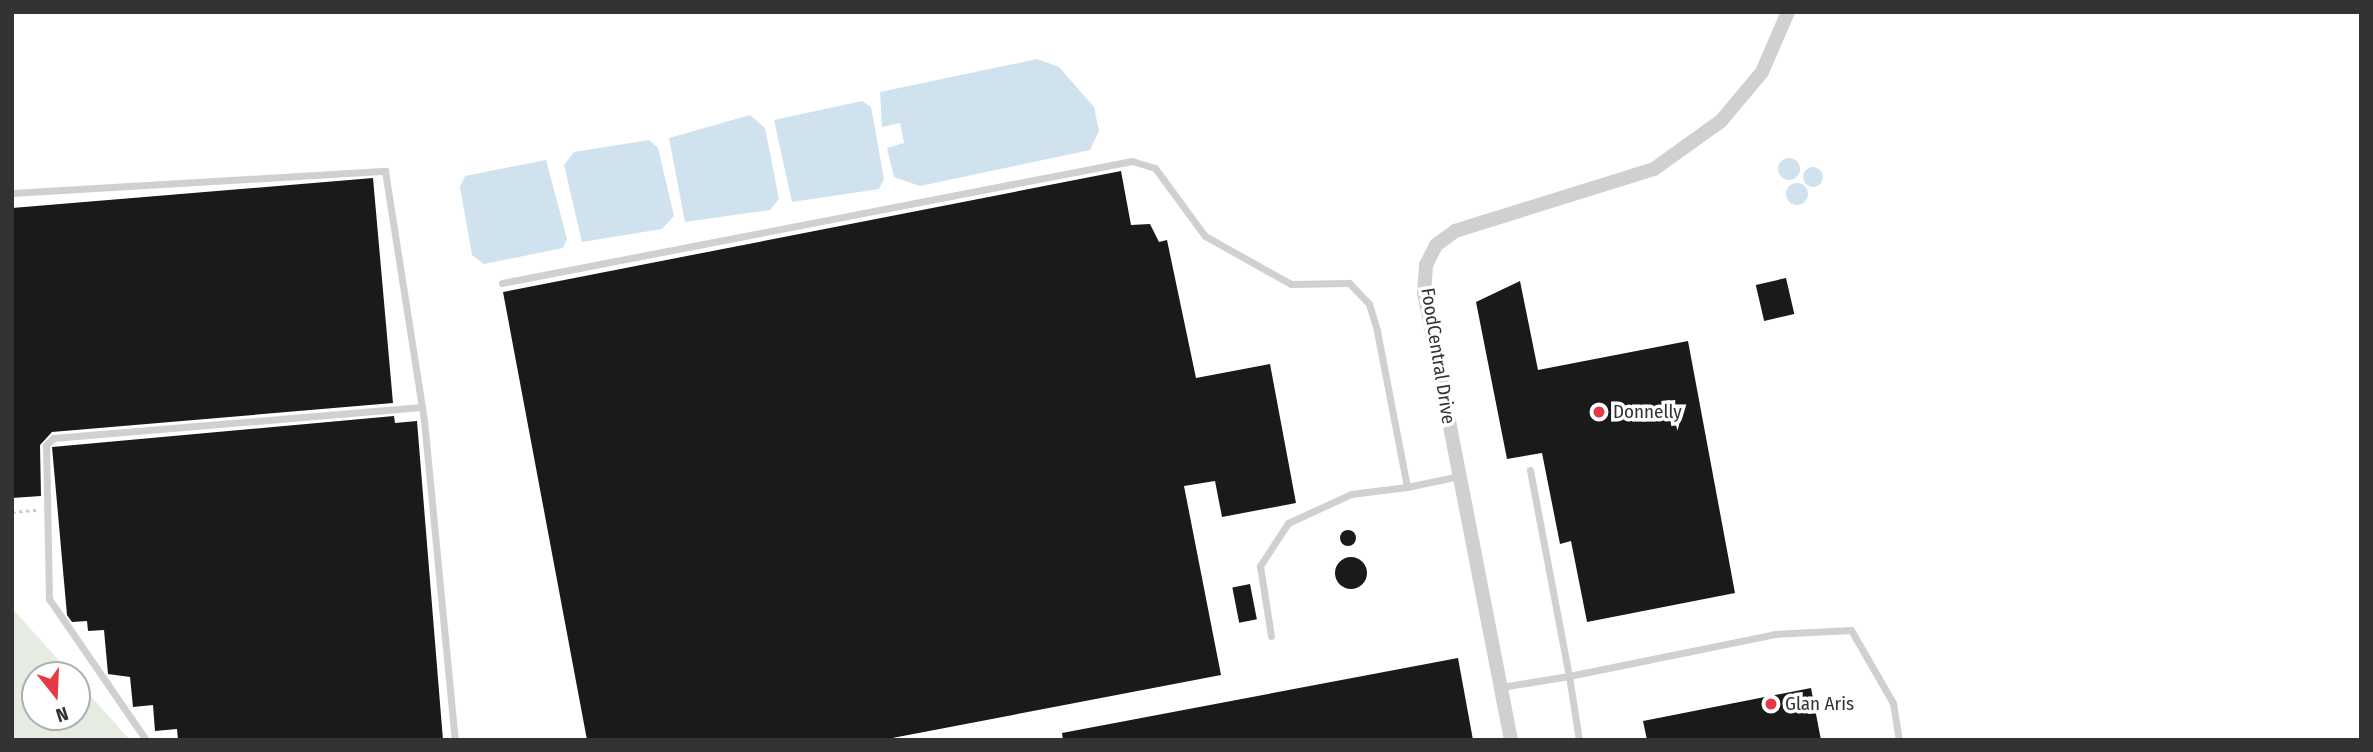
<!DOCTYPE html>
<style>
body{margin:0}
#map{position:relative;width:2373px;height:752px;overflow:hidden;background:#fff;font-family:"Fira Sans Condensed",sans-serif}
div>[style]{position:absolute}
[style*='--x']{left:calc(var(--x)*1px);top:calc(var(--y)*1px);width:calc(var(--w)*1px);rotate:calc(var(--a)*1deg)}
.green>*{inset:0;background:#e6ecdf}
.water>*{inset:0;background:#cfe2ee}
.round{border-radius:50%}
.building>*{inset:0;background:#1a1a1a;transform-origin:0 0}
.path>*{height:2.5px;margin-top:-1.25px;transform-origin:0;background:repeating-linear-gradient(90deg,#cdcdcd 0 3.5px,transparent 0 7px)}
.lane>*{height:7px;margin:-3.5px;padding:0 3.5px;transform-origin:3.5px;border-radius:3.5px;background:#d0d0d0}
.street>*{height:14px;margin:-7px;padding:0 7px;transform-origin:7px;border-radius:7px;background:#d0d0d0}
.dots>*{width:19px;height:19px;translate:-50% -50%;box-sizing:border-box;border:4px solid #fff;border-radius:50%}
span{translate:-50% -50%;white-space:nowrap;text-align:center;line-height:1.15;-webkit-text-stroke:7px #fff;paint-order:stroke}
.street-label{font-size:19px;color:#333}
.poi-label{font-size:19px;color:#333}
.left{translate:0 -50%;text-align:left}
.frame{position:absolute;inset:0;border:14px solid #333;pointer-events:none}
.north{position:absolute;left:21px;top:661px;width:70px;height:70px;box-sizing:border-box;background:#fff;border:2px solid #adadad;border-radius:50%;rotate:162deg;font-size:19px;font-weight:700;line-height:28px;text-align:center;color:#333}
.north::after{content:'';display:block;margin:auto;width:24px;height:32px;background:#e63946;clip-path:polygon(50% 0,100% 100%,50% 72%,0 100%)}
</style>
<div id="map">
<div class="green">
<div style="clip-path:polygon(12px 608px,72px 675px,35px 675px,35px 717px,77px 717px,77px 681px,130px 740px,12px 740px)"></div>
</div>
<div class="water">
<div style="clip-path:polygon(1037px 59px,1059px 67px,1094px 107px,1099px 131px,1090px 150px,920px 186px,894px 177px,887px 148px,904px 143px,900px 123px,882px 127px,880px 92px)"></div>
<div style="clip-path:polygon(862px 101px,871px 107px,884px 179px,879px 189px,792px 202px,774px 120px)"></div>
<div style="clip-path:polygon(750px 115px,765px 128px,779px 199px,770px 210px,685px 222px,669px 138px)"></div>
<div style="clip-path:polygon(649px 140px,658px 148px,674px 216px,662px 229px,582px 242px,564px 165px,574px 152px)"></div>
<div class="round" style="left:1778px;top:158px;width:22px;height:22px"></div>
<div style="clip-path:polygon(546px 160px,567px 239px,563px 248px,484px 264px,472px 255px,460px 187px,465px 176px)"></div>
<div class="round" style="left:1803px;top:167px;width:20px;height:20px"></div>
<div class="round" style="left:1786px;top:183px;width:22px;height:22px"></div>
</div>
<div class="building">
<div style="clip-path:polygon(1121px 171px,1131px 225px,1150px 224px,1159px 242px,1167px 240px,1196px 378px,1270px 364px,1296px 503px,1222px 517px,1215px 481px,1184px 486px,1221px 675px,882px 740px,587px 740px,503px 292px)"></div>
<div style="clip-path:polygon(373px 178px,393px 403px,52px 432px,40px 445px,41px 496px,12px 498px,12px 208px)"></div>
<div style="left:1786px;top:278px;width:37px;height:31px;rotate:77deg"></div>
<div style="clip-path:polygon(1520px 281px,1538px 370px,1688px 341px,1735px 593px,1587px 622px,1571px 541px,1560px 544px,1542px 453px,1507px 459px,1476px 302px)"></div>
<div style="clip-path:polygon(394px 416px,395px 423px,417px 421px,443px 740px,178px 740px,177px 729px,155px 731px,153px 705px,133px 707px,130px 677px,108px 674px,104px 630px,88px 631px,87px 621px,72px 622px,67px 615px,52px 447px)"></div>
<div class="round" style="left:1340px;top:530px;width:16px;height:16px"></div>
<div class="round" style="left:1335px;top:557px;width:32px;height:32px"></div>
<div style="left:1250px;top:584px;width:36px;height:18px;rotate:79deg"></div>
<div style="clip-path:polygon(1458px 658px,1473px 740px,1063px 740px,1062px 733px)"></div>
<div style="clip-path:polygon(1811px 688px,1821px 740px,1647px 740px,1643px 721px)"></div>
</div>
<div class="path">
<div style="--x:12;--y:512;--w:25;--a:-5"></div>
</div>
<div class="lane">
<div style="--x:12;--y:193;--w:374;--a:-3.4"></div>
<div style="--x:385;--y:171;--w:252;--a:81.1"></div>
<div style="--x:424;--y:420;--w:321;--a:84.5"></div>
<div style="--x:502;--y:283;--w:642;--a:-10.96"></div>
<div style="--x:1132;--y:161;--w:24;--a:17"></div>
<div style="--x:1155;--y:168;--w:84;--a:53.7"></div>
<div style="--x:1205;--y:236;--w:98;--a:29.2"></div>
<div style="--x:1291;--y:284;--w:58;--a:-1"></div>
<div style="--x:1349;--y:283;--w:29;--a:46"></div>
<div style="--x:1369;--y:304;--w:28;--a:73"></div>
<div style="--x:1377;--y:331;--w:159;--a:79.1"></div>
<div style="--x:1407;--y:487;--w:53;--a:-11.9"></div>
<div style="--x:1530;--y:470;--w:210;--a:79.3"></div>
<div style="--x:1569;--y:676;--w:210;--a:-11.5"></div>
<div style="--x:1775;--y:634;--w:76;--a:-3"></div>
<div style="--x:1851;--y:630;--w:84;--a:60.1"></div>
<div style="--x:1893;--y:703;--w:37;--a:81"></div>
<div style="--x:1271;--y:636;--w:71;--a:-98.9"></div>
<div style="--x:1260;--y:566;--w:51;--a:-56.9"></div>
<div style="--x:1288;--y:523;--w:69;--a:-24.7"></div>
<div style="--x:1351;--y:494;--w:56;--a:-7.1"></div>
<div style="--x:1501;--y:687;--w:69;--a:-9.2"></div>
<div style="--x:1569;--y:676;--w:65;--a:81.1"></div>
<div style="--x:146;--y:740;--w:171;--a:-124.5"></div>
<div style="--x:49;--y:599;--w:154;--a:-91.1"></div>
<div style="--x:46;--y:445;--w:10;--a:-45"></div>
<div style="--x:53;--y:438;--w:370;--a:-4.8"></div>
</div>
<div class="street">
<div style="--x:1511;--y:740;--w:454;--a:-101"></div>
<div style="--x:1424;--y:294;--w:29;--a:-86"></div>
<div style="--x:1426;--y:265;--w:22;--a:-63"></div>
<div style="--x:1436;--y:245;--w:24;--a:-36"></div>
<div style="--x:1455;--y:231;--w:208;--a:-17.3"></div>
<div style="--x:1654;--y:169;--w:82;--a:-35.6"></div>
<div style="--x:1721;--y:121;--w:64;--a:-50.1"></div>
<div style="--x:1762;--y:72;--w:65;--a:-66.6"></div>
</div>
<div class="dots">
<div style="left:1599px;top:412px;background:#e63946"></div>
<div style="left:1771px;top:704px;background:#e63946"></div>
</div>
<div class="street-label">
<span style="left:1438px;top:356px;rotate:81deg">FoodCentral Drive</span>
</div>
<div class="poi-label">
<span class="left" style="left:1613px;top:412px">Donnelly</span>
<span class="left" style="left:1785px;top:704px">Glan Aris</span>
</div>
<div class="frame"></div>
<div class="north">N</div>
</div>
